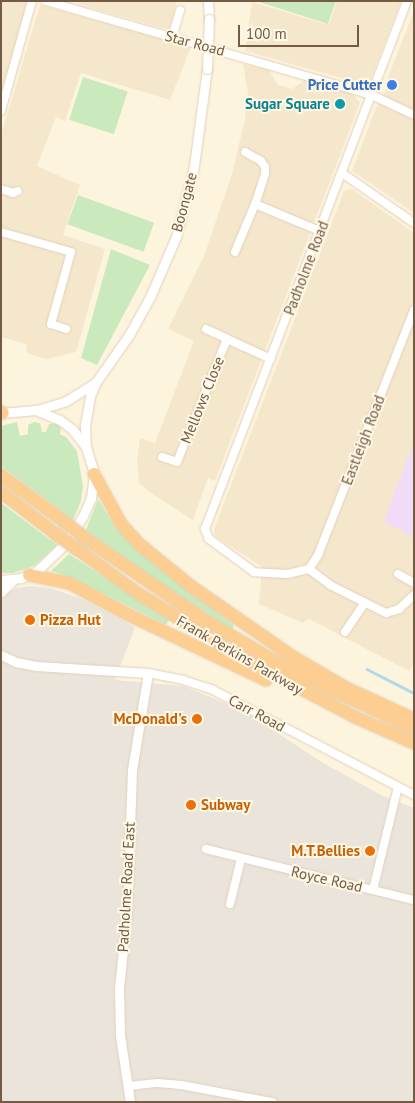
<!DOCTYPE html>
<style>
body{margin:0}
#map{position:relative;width:415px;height:1103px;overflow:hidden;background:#fdf4de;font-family:"PT Sans",sans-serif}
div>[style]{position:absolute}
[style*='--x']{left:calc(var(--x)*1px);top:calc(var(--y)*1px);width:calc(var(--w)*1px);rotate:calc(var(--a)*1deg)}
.residential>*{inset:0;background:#f5e7cc}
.industrial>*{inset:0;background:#eae4db}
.education>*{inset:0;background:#f1dbf9}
.green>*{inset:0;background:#caeabd;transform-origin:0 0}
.stream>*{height:2.5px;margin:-1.25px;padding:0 1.25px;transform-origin:1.25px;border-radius:1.25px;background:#b3d9e6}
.roads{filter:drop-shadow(0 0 1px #e1d1ba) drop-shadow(0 0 1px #e1d1ba)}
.minor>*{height:8px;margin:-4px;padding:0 4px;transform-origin:4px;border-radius:4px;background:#fff}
.tertiary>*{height:9px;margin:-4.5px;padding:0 4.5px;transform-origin:4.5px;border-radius:4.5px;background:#fff}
.trunk>*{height:12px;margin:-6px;padding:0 6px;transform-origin:6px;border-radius:6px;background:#fcce92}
.bridges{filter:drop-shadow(0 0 1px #e1d1ba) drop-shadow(0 0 1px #e1d1ba)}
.tertiary-bridge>*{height:9px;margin:-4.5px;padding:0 4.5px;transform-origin:4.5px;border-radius:4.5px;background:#fff}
.trunk-bridge>*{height:12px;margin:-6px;padding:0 6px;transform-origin:6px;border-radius:6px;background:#fcce92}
.dots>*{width:14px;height:14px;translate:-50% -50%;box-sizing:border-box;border:2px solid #fff8e5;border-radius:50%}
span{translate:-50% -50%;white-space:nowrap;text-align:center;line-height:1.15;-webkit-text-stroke:4px #fff8e5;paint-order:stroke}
.street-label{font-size:15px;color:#735b46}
.shop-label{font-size:15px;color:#366cbe;font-weight:700}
.right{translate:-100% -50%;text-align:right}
.culture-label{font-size:15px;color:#0d838f;font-weight:700}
.food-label{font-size:15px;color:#c56008;font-weight:700}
.left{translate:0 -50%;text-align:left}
.frame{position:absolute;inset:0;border:2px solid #735b46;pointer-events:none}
.scale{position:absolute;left:238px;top:25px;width:121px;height:22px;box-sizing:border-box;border:2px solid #735b46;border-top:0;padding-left:6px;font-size:15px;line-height:18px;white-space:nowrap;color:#735b46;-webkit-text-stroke:4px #fff8e5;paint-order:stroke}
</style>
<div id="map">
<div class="residential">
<div style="clip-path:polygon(1px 1px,31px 1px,1px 95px)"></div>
<div style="clip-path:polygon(79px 1px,177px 1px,169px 30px,78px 4px)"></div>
<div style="clip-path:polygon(337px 1px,401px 1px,369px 84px,366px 85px,245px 51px,252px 2px,329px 25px)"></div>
<div style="clip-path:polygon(40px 5px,191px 47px,170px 100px,81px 73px,65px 121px,56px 117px,37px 166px,80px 185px,63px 235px,105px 249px,76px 352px,46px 359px,27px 353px,26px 344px,1px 337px,1px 135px)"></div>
<div style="clip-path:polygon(414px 11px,414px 213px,352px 171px,375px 110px,386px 91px,388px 77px)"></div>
<div style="clip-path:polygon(243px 64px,269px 70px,278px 85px,292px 89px,305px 80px,353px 94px,360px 103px,215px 481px,208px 478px,193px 520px,148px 491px,139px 483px,137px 461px,140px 438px,155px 443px,194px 341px,168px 329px,204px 256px,232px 174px,245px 119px,248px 93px)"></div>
<div style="clip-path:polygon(352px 189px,414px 233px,414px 663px,409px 671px,309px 619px,303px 623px,259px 604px,262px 567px,215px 536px,214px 529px,344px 191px)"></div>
</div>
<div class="industrial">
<div style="clip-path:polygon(31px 586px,50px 588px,85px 600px,135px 627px,115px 680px,183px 686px,243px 710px,323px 763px,383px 796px,414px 808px,414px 1102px,1px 1102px,1px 597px,17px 588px)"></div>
</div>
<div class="education">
<div style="clip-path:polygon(414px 442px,414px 538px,384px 521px)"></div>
</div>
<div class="green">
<div style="clip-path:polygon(256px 1px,336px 1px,328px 24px)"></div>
<div style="left:83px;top:77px;width:47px;height:45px;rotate:18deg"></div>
<div style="left:78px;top:195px;width:81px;height:31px;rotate:20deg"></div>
<div style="clip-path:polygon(111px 249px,150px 265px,97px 365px,81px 358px)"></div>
<div style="clip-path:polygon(17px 422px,20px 436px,28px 434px,28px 425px,34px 422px,40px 423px,42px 432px,46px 432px,49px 424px,58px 423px,61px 429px,60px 434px,66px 437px,77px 451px,83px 486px,81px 501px,73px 520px,1px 466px,1px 426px)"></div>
<div style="clip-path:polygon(98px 499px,116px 528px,189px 591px,234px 625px,232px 630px,148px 576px,86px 530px)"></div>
<div style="clip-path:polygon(1px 503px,57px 545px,34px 566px,13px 573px,1px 573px)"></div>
<div style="clip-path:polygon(69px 554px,169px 619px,166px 625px,72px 578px,51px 571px)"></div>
</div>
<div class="stream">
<div style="--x:367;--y:669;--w:53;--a:27.1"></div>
</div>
<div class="roads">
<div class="minor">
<div style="--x:46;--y:1;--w:339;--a:16.1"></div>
<div style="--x:372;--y:95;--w:47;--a:25.5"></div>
<div style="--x:172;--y:37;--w:28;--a:-73"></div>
<div style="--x:1;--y:111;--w:114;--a:-74.3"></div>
<div style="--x:245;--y:152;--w:18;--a:29"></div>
<div style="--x:261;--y:161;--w:7;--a:56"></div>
<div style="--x:265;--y:167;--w:7;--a:90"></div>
<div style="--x:265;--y:174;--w:32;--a:108"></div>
<div style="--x:255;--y:204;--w:70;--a:22.6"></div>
<div style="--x:342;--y:173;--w:88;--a:34.8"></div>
<div style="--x:1;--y:189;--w:13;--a:18"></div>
<div style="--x:13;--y:193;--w:5;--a:-22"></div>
<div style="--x:1;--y:232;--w:73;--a:15.9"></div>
<div style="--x:71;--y:252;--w:75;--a:105.5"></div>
<div style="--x:51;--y:324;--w:16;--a:18"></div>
<div style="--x:235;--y:252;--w:52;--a:-67.4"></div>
<div style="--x:206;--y:329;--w:23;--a:25"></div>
<div style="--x:162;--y:457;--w:16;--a:18"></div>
<div style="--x:177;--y:462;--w:133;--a:-67.9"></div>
<div style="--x:227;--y:339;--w:48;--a:24.4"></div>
<div style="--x:309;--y:569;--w:22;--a:167"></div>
<div style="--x:288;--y:574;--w:34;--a:-177"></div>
<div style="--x:254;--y:572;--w:56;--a:-143.7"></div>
<div style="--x:209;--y:539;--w:11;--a:-112"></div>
<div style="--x:205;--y:529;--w:565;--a:-69.06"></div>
<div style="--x:309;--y:569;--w:17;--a:-57"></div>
<div style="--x:318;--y:555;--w:263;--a:-68.6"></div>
<div style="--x:309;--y:569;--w:26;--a:37"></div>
<div style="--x:330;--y:585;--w:63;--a:26.6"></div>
<div style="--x:386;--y:613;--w:14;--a:-17"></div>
<div style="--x:399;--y:609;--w:21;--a:-43"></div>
<div style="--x:398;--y:574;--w:18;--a:29"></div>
<div style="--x:345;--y:632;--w:34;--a:-56"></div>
<div style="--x:148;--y:673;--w:36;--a:11"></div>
<div style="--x:183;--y:680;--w:32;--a:18"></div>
<div style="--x:213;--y:690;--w:227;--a:27.6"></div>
<div style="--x:206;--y:849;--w:214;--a:13.8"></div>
<div style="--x:373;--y:890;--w:106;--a:-76.4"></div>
<div style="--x:230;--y:904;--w:46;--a:-76.3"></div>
<div style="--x:128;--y:1086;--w:30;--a:-6"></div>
<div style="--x:158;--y:1083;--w:23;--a:5"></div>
<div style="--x:181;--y:1085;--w:93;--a:10.6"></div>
</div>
<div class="tertiary">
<div style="--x:208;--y:1;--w:18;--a:87"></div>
<div style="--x:37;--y:410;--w:30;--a:-17"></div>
<div style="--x:66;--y:401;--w:34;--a:-32"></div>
<div style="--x:1;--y:413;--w:35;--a:-5"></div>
<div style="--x:36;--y:410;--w:26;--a:23"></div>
<div style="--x:60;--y:420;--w:15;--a:37"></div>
<div style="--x:72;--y:429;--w:23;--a:52"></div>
<div style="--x:86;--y:447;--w:28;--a:73"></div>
<div style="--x:94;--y:474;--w:24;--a:97"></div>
<div style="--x:91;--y:498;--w:20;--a:114"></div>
<div style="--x:83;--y:516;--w:33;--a:123"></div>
<div style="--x:65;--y:544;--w:40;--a:136"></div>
<div style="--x:36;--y:572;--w:16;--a:158"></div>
<div style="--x:21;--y:578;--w:20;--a:174"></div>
<div style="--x:86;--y:447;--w:22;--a:-93"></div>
<div style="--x:85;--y:425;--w:29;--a:-80"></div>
<div style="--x:90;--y:396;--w:15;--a:-67"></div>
<div style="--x:96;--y:382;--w:57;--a:-54.9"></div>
<div style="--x:129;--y:335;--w:43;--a:-61.1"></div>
<div style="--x:150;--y:297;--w:65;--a:-66.6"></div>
<div style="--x:176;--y:237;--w:73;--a:-75.8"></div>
<div style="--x:194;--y:166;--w:98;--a:-82.4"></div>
<div style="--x:1;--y:592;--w:17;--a:-45"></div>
<div style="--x:1;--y:655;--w:17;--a:25"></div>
<div style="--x:16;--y:662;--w:20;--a:11"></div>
<div style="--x:36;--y:666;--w:112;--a:3.6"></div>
<div style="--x:148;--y:673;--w:98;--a:99.4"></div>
<div style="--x:132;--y:770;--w:141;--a:92"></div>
<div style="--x:127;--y:911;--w:77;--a:95.9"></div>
<div style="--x:119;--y:988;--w:47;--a:88.8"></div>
<div style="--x:120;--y:1035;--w:68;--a:81.5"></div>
</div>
<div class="trunk">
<div style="--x:1;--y:412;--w:2;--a:27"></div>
<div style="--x:94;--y:474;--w:57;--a:61.6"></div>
<div style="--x:121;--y:524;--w:27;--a:48"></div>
<div style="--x:139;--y:544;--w:68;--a:39.1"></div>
<div style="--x:192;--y:587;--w:123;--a:34.7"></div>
<div style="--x:293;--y:657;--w:61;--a:30.3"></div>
<div style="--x:346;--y:688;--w:75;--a:24.5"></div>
<div style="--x:1;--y:475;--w:81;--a:36.4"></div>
<div style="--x:1;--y:492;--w:71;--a:37.5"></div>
<div style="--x:85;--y:538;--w:143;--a:34.5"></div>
<div style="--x:203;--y:619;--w:91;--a:30.5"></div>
<div style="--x:281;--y:665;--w:148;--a:25.7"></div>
<div style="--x:77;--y:549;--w:73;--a:36.1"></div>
<div style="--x:136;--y:592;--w:121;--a:31.9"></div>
<div style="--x:239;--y:656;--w:133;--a:27.7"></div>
<div style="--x:357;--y:718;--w:62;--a:23.7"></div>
<div style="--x:29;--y:575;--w:41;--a:11.3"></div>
<div style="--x:69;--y:583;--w:66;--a:28.1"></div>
<div style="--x:127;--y:614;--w:154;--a:25.4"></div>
</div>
</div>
<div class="bridges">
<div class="tertiary-bridge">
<div style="--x:207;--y:69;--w:50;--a:-87.7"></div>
</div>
<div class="trunk-bridge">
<div style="--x:66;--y:523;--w:24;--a:38"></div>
<div style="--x:57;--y:535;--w:24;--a:35"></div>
</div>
</div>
<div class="dots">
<div style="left:392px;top:85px;background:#3f7fe0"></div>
<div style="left:340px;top:104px;background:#0f9aa8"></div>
<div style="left:30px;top:620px;background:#e8710a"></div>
<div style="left:197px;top:719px;background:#e8710a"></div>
<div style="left:191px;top:805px;background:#e8710a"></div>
<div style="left:370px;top:851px;background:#e8710a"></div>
</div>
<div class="street-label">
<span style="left:195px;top:43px;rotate:15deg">Star Road</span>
<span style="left:184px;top:202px;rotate:-75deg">Boongate</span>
<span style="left:306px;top:268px;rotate:-69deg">Padholme Road</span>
<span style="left:202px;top:400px;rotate:-68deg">Mellows Close</span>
<span style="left:363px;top:440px;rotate:-69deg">Eastleigh Road</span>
<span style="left:240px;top:655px;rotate:30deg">Frank Perkins Parkway</span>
<span style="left:257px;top:713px;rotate:28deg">Carr Road</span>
<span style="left:327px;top:879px;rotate:13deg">Royce Road</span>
<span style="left:126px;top:887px;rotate:-87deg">Padholme Road East</span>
</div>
<div class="shop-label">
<span class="right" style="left:382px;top:85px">Price Cutter</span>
</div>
<div class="culture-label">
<span class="right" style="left:330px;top:104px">Sugar Square</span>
</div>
<div class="food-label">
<span class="left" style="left:40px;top:620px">Pizza Hut</span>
<span class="right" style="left:187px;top:719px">McDonald's</span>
<span class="left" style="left:201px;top:805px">Subway</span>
<span class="right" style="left:360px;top:851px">M.T.Bellies</span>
</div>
<div class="frame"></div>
<div class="scale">100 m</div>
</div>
